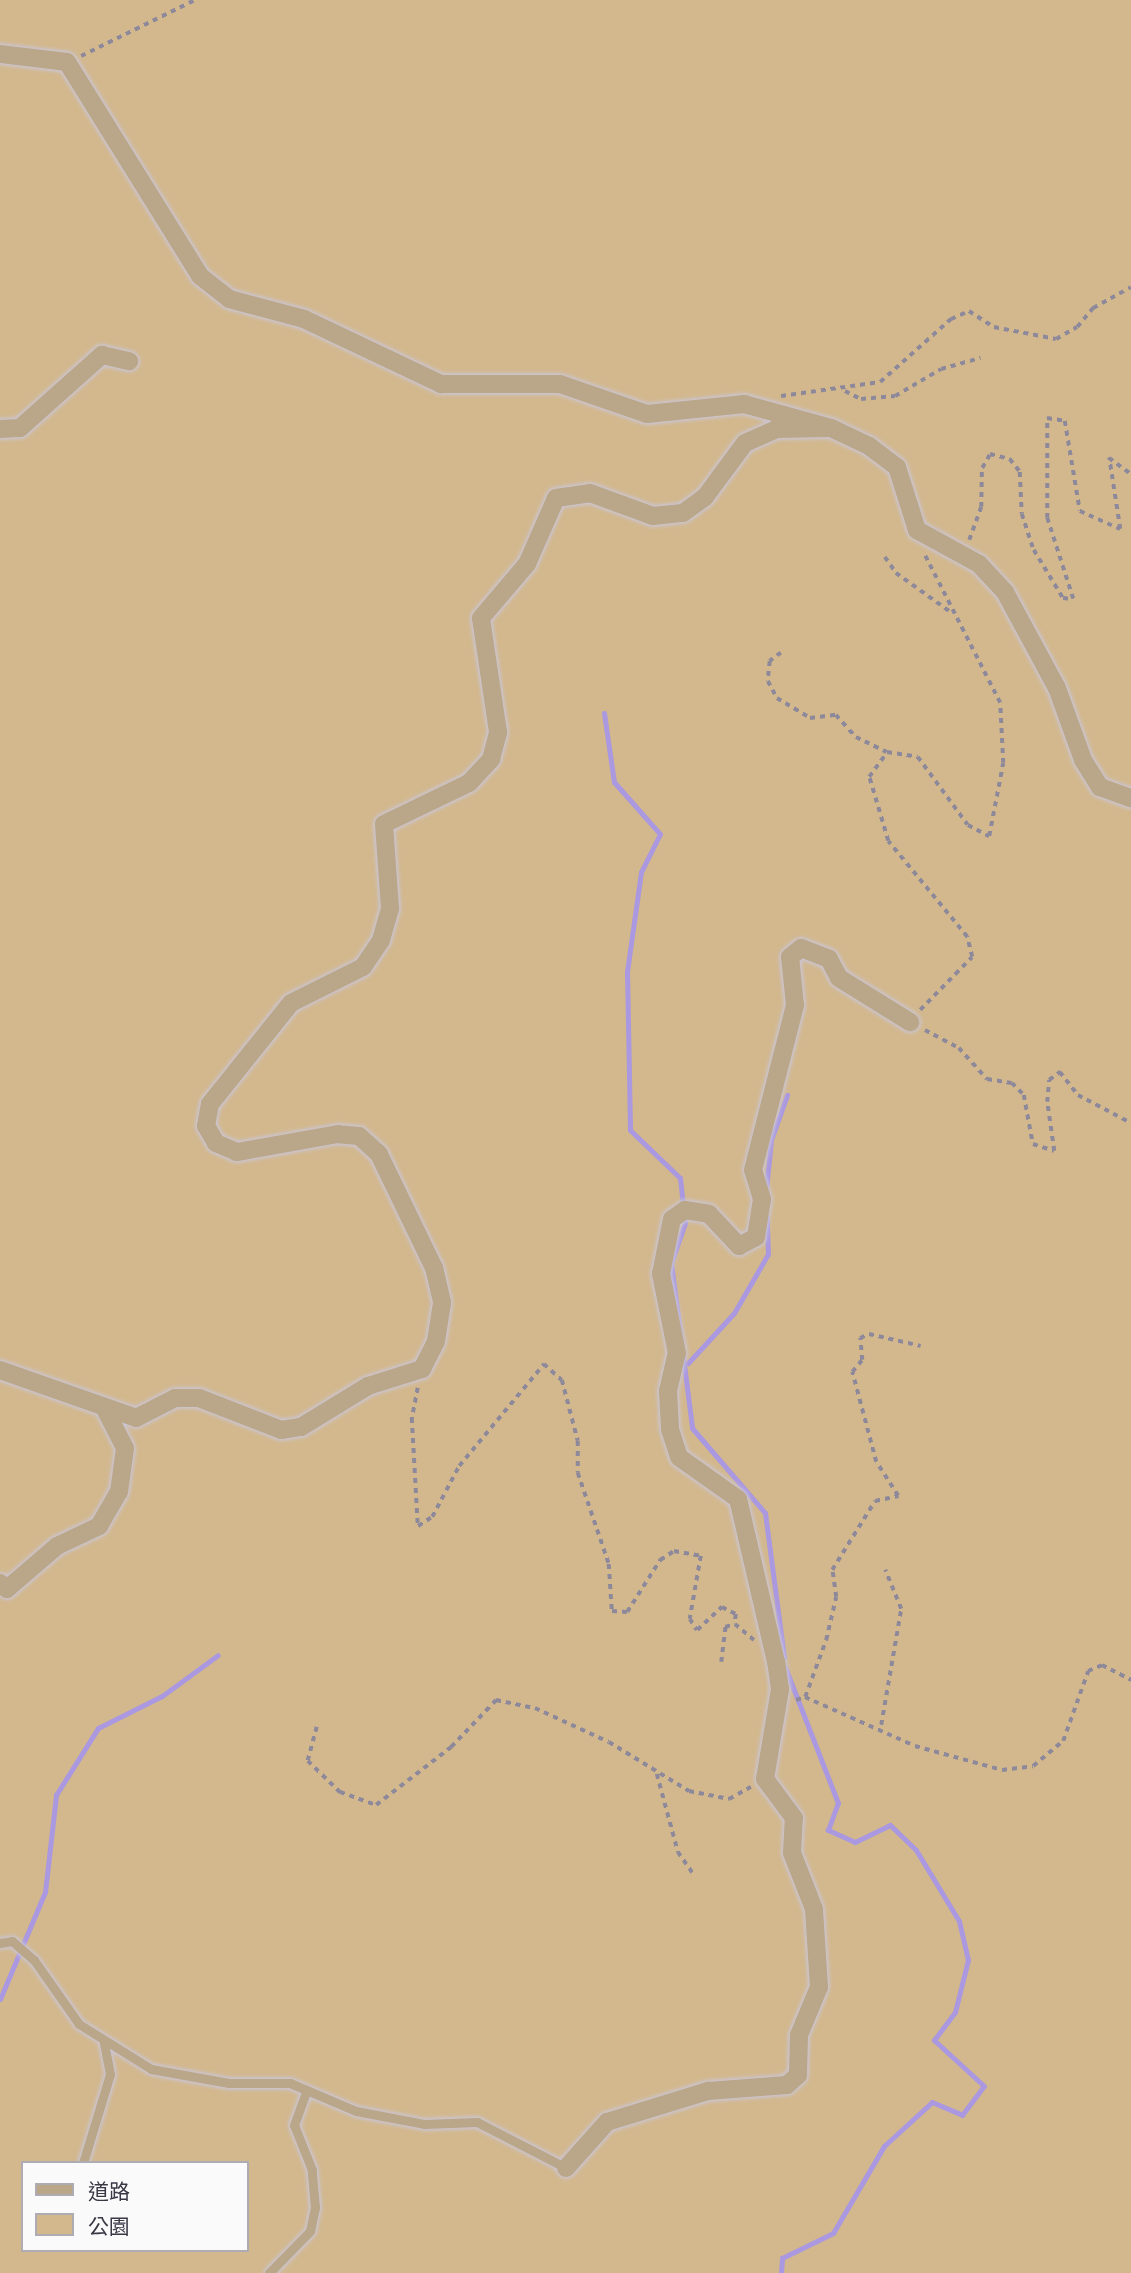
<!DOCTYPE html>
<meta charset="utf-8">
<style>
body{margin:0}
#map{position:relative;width:1131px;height:2273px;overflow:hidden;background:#eeeafe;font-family:"Roboto Serif","Noto Sans TC",serif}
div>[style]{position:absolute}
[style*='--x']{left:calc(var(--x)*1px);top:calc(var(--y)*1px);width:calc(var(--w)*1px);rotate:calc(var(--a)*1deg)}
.green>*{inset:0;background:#d3b88d}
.stream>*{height:5px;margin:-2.5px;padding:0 2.5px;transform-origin:2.5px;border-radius:2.5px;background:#aa98e0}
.path>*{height:3.5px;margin-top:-1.75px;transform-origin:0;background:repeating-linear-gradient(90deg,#8d899a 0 5px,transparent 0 10px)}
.roads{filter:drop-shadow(0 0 2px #cac6d9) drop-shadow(0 0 2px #cac6d9)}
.service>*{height:9px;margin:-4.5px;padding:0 4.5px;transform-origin:4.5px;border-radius:4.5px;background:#baa688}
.minor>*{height:18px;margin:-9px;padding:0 9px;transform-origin:9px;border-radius:9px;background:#baa688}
span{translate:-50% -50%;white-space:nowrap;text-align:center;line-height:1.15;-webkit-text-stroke:5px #fafafa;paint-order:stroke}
.legend{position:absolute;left:21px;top:2161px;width:228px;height:91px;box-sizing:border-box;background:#fafafa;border:2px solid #aeacb2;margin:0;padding:9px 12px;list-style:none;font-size:21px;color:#3b3846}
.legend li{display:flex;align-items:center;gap:14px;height:35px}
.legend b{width:35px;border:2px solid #aeacb2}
</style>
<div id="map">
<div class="green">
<div style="clip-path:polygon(evenodd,0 0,1131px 0,1131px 2273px,0 2273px,0 0,23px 2163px,247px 2163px,247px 2250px,23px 2250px,23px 2163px)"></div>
</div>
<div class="stream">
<div style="--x:604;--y:713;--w:70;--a:81.8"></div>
<div style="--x:614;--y:782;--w:69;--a:48.5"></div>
<div style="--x:660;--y:834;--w:42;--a:116.6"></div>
<div style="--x:641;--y:872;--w:100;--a:98"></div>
<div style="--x:627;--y:971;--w:159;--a:88.9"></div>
<div style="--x:630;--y:1130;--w:69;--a:43.8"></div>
<div style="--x:680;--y:1178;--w:45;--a:83.7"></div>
<div style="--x:685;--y:1223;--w:42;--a:109.3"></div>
<div style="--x:671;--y:1263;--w:166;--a:82.7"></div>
<div style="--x:692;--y:1428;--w:112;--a:49.3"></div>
<div style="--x:765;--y:1513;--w:146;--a:82.5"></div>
<div style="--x:766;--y:1190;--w:50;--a:-84.3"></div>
<div style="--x:771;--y:1140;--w:48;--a:-70.4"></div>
<div style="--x:688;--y:1363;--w:68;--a:-47.4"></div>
<div style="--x:734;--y:1313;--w:68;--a:-60"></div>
<div style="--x:768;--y:1254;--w:37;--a:-92"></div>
<div style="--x:0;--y:1999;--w:116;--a:-67.2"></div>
<div style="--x:45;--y:1892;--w:98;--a:-83.5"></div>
<div style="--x:56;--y:1795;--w:79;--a:-57.9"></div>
<div style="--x:98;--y:1728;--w:72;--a:-26.6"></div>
<div style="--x:162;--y:1696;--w:69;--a:-36.2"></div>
<div style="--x:781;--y:2273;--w:15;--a:-86"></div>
<div style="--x:782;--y:2258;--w:57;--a:-26.1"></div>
<div style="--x:833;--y:2233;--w:101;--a:-59.6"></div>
<div style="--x:884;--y:2146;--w:65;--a:-42.5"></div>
<div style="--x:932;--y:2102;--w:33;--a:23"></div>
<div style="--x:962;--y:2115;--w:36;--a:-53"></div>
<div style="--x:984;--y:2086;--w:68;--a:-137.4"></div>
<div style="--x:934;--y:2040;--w:35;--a:-53"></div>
<div style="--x:955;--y:2012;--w:54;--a:-76"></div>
<div style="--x:968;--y:1960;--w:40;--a:-103"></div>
<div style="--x:959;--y:1921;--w:83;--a:-121.2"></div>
<div style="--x:916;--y:1850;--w:36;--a:-136"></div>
<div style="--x:890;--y:1825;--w:39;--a:154"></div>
<div style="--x:855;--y:1842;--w:30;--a:-156"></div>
<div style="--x:828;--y:1830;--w:29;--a:-70"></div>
<div style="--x:838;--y:1803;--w:146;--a:-111.3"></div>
</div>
<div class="path">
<div style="--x:81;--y:56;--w:127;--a:-26.2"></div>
<div style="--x:845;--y:391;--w:18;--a:27"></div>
<div style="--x:861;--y:399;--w:34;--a:-5"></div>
<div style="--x:895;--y:396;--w:53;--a:-30.4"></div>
<div style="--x:941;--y:369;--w:41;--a:-15.8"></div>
<div style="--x:781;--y:396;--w:100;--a:-8"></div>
<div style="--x:880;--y:382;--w:95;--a:-41.6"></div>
<div style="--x:951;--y:319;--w:20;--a:-24"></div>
<div style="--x:969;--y:311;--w:30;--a:33"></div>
<div style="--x:994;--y:327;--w:63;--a:11"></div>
<div style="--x:1056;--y:339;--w:24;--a:-30"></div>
<div style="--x:1077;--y:327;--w:25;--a:-50"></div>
<div style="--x:1093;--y:308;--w:43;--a:-28.9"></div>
<div style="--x:969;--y:540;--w:35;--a:-70"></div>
<div style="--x:981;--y:507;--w:39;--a:-89"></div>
<div style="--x:982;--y:468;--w:16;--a:-60"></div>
<div style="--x:990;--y:454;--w:21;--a:14"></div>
<div style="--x:1010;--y:459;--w:16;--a:52"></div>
<div style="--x:1020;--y:472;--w:42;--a:87.3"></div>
<div style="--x:1022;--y:514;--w:38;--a:72"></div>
<div style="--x:1034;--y:550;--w:56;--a:58.9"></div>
<div style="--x:1063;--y:598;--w:10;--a:6"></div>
<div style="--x:1073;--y:599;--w:85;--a:-107.8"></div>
<div style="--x:1047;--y:518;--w:100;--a:-90"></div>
<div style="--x:1047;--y:418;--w:18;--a:9"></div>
<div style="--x:1065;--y:421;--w:91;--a:80.5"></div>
<div style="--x:1080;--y:511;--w:44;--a:24.2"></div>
<div style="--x:1120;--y:529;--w:72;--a:-98.8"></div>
<div style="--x:1109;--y:458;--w:27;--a:36"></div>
<div style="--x:885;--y:557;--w:19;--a:55"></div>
<div style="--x:896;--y:573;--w:69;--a:35.5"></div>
<div style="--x:781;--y:653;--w:14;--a:144"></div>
<div style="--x:770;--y:661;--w:20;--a:96"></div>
<div style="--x:768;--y:681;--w:19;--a:62"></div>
<div style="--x:777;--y:698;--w:39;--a:31"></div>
<div style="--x:810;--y:718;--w:26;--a:-7"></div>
<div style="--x:836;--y:715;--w:30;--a:48"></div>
<div style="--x:856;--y:737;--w:34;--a:26"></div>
<div style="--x:920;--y:1010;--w:74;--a:-45.5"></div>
<div style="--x:972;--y:957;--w:21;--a:-104"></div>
<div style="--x:967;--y:937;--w:124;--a:-129.5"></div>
<div style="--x:888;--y:841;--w:67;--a:-106.5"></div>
<div style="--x:869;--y:777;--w:31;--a:-54"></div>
<div style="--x:887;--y:752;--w:31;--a:9"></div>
<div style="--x:918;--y:757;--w:84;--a:53.7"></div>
<div style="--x:968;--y:825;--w:24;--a:28"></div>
<div style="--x:989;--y:836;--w:74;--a:-79.1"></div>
<div style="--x:1003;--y:763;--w:60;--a:-92.9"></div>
<div style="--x:1000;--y:703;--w:169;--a:-117"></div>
<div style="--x:925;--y:1030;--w:38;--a:28"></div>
<div style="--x:959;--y:1048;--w:42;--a:47.9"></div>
<div style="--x:987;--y:1079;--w:25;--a:9"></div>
<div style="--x:1012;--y:1083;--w:17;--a:45"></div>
<div style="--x:1024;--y:1095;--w:50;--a:79.6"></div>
<div style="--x:1033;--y:1144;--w:22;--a:18"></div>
<div style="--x:1054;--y:1151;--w:49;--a:-98.1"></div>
<div style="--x:1047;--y:1102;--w:22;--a:-85"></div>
<div style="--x:1049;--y:1080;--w:14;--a:-36"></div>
<div style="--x:1060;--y:1072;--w:29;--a:52"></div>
<div style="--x:1078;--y:1095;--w:60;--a:27.8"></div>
<div style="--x:418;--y:1388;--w:31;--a:101"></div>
<div style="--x:412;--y:1418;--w:108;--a:86.8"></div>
<div style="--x:418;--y:1526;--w:17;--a:-33"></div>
<div style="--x:432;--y:1517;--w:58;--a:-62.1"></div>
<div style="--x:459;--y:1466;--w:133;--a:-50.2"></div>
<div style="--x:544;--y:1364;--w:24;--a:42"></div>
<div style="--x:562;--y:1380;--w:63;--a:75.3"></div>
<div style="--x:578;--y:1441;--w:32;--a:90"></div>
<div style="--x:578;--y:1473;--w:96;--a:71.2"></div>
<div style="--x:609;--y:1564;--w:47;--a:86.3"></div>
<div style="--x:612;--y:1611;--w:15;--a:4"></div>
<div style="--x:627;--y:1612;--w:62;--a:-57.6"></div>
<div style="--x:660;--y:1560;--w:17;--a:-33"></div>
<div style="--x:674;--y:1551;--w:27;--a:10"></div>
<div style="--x:701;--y:1556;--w:64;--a:99.9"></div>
<div style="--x:690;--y:1619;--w:13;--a:58"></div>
<div style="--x:697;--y:1630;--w:34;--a:-43"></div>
<div style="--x:722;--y:1607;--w:16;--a:27"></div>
<div style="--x:736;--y:1614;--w:10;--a:96"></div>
<div style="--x:735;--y:1624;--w:25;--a:40"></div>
<div style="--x:721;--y:1662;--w:35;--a:-83"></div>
<div style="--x:725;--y:1627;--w:10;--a:-17"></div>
<div style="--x:805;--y:1697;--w:61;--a:-69.8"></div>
<div style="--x:826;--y:1640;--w:44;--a:-76.9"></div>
<div style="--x:836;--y:1597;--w:27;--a:-98"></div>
<div style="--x:832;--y:1570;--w:81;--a:-58.1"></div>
<div style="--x:875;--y:1501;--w:24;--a:-12"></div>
<div style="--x:898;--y:1496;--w:40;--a:-122.9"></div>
<div style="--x:876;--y:1462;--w:93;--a:-104.9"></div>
<div style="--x:852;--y:1372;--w:16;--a:-50"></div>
<div style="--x:862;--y:1360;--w:22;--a:-95"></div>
<div style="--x:860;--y:1338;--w:10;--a:-24"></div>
<div style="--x:869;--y:1334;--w:53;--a:13"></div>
<div style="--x:796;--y:1700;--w:9;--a:-18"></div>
<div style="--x:805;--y:1697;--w:120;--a:24"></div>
<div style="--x:915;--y:1746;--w:90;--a:15.4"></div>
<div style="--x:1002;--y:1770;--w:31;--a:-7"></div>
<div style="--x:1033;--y:1766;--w:39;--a:-40"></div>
<div style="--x:1063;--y:1741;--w:74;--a:-70.3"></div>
<div style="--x:1088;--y:1671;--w:15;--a:-23"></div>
<div style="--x:1102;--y:1665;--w:33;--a:27"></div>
<div style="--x:881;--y:1725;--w:118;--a:-80.2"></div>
<div style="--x:901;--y:1609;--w:42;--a:-112.3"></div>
<div style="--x:317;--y:1727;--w:35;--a:105"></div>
<div style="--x:308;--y:1761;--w:45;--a:44.1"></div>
<div style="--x:340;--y:1792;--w:38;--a:20"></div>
<div style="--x:376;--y:1805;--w:95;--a:-37.7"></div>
<div style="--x:451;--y:1747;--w:65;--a:-46.2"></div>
<div style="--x:496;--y:1700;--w:40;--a:12"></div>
<div style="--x:535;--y:1708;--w:81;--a:24.7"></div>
<div style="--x:609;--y:1742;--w:94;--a:31.5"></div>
<div style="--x:689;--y:1791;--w:41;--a:11.3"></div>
<div style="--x:729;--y:1799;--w:25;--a:-29"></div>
<div style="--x:657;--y:1774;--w:81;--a:74.9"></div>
<div style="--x:678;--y:1852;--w:29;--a:55"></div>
</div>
<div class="roads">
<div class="service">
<div style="--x:0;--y:1943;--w:12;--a:-9"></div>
<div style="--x:12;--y:1941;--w:29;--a:41"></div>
<div style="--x:34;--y:1960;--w:78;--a:54.9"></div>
<div style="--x:79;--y:2024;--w:85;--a:32"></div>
<div style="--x:151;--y:2069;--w:79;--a:10.2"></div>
<div style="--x:229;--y:2083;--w:61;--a:0"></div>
<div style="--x:290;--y:2083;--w:72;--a:23"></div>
<div style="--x:356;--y:2111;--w:69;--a:10.8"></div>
<div style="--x:424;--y:2124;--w:53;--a:-2.2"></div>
<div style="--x:477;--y:2122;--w:100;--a:27.3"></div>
<div style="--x:83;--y:2163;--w:93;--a:-73.1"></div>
<div style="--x:110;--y:2074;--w:33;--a:-101"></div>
<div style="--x:269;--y:2273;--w:59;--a:-45.7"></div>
<div style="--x:310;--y:2231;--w:24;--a:-78"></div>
<div style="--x:315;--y:2208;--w:38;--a:-95"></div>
<div style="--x:312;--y:2170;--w:48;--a:-111.8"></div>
<div style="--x:294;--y:2125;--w:37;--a:-70"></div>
</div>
<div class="minor">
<div style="--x:0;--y:54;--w:67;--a:6.8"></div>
<div style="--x:67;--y:62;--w:252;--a:58.1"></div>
<div style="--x:200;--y:276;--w:37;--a:38"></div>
<div style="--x:229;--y:299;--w:78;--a:14.9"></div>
<div style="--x:304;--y:319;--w:152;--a:25.4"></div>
<div style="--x:441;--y:384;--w:119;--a:0"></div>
<div style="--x:560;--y:384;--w:92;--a:19"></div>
<div style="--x:647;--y:414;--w:98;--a:-5.9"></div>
<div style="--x:744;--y:404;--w:90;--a:15.4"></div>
<div style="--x:831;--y:428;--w:42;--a:25.3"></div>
<div style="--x:869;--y:446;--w:35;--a:37"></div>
<div style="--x:897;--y:467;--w:66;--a:72.4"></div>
<div style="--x:917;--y:530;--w:71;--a:28.7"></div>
<div style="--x:979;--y:564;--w:38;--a:47"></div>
<div style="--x:1005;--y:592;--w:109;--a:61.6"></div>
<div style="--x:1057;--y:688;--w:77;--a:70.1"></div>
<div style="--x:1083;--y:760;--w:32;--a:58"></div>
<div style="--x:1100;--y:787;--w:33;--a:20"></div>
<div style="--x:0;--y:429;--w:20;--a:-3"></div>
<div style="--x:20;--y:428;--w:110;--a:-41.7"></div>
<div style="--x:102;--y:355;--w:28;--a:13"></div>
<div style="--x:0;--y:1370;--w:144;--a:19.4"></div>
<div style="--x:136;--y:1418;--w:44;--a:-27.1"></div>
<div style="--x:175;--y:1398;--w:24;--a:0"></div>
<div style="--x:199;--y:1398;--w:88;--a:21.3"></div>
<div style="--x:281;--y:1430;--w:20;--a:-9"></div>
<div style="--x:301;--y:1427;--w:79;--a:-31.5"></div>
<div style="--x:368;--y:1386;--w:57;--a:-17.5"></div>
<div style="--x:422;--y:1369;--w:31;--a:-63"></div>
<div style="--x:436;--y:1341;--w:39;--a:-81"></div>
<div style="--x:442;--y:1302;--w:35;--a:-103"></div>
<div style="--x:434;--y:1268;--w:127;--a:-115.8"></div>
<div style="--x:379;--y:1154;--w:27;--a:-138"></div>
<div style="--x:359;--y:1136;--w:21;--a:-175"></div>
<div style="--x:338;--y:1134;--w:103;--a:169.9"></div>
<div style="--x:237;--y:1152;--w:23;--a:-157"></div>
<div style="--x:216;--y:1143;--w:20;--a:-120"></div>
<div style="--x:206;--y:1126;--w:22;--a:-80"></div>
<div style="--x:210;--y:1104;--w:129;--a:-51.3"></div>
<div style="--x:291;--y:1003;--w:80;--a:-26.6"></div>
<div style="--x:363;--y:967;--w:32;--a:-56"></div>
<div style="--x:381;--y:940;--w:33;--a:-74"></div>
<div style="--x:390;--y:908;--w:84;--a:-94.1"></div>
<div style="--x:384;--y:824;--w:94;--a:-25.8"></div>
<div style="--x:469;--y:783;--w:33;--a:-47"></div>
<div style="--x:491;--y:759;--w:28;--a:-75"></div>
<div style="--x:498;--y:732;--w:115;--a:-98.5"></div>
<div style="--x:481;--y:618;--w:71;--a:-49.6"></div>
<div style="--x:527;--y:564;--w:72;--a:-66.3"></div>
<div style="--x:556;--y:498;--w:34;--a:-8"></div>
<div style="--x:590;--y:493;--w:67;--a:20.1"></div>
<div style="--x:653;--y:516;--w:30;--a:-6"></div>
<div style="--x:683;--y:513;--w:27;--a:-36"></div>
<div style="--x:705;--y:497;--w:67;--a:-53.5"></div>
<div style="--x:745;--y:443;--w:34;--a:-24"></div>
<div style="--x:776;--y:429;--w:55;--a:-1"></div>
<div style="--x:0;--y:1583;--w:9;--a:41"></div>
<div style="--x:7;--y:1589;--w:66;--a:-40.7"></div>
<div style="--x:57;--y:1546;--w:47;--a:-25.5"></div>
<div style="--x:99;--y:1526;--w:39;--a:-60"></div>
<div style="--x:119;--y:1492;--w:44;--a:-82.2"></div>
<div style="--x:125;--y:1448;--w:42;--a:-117.2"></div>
<div style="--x:566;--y:2168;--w:62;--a:-48.3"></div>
<div style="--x:607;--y:2122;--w:106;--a:-17.1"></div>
<div style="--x:708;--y:2091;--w:79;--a:-4.3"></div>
<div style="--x:787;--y:2085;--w:15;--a:-42"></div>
<div style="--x:798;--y:2075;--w:40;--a:-88.6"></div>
<div style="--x:799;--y:2035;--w:52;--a:-67.4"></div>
<div style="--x:819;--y:1987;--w:78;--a:-93.7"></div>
<div style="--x:814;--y:1909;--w:60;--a:-111.4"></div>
<div style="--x:792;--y:1853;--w:35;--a:-87"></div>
<div style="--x:794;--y:1818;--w:49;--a:-126.6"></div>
<div style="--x:765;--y:1779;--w:91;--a:-80.5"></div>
<div style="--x:780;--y:1689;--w:27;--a:-98"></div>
<div style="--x:776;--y:1662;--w:167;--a:-103.1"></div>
<div style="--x:738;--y:1499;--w:72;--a:-144.6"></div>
<div style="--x:679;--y:1457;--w:29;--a:-108"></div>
<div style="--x:670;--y:1429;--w:38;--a:-93"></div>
<div style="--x:668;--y:1391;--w:39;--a:-77"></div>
<div style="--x:677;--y:1353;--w:81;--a:-101.4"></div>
<div style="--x:661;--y:1274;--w:56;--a:-78.7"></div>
<div style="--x:672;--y:1219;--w:16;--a:-35"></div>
<div style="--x:685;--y:1210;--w:24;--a:9"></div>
<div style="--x:709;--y:1214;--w:44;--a:46.8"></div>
<div style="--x:739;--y:1246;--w:19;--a:-28"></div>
<div style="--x:756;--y:1237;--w:38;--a:-81"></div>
<div style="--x:762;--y:1199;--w:30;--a:-107"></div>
<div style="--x:753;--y:1170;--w:170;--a:-75.7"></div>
<div style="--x:795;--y:1005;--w:48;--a:-95.9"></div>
<div style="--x:790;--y:957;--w:14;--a:-39"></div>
<div style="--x:801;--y:948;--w:30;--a:21"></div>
<div style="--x:829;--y:959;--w:21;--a:62"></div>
<div style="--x:839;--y:978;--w:84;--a:31.8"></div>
</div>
</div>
<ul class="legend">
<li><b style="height:9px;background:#baa688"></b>道路</li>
<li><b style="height:19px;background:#d3b88d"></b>公園</li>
</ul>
</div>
